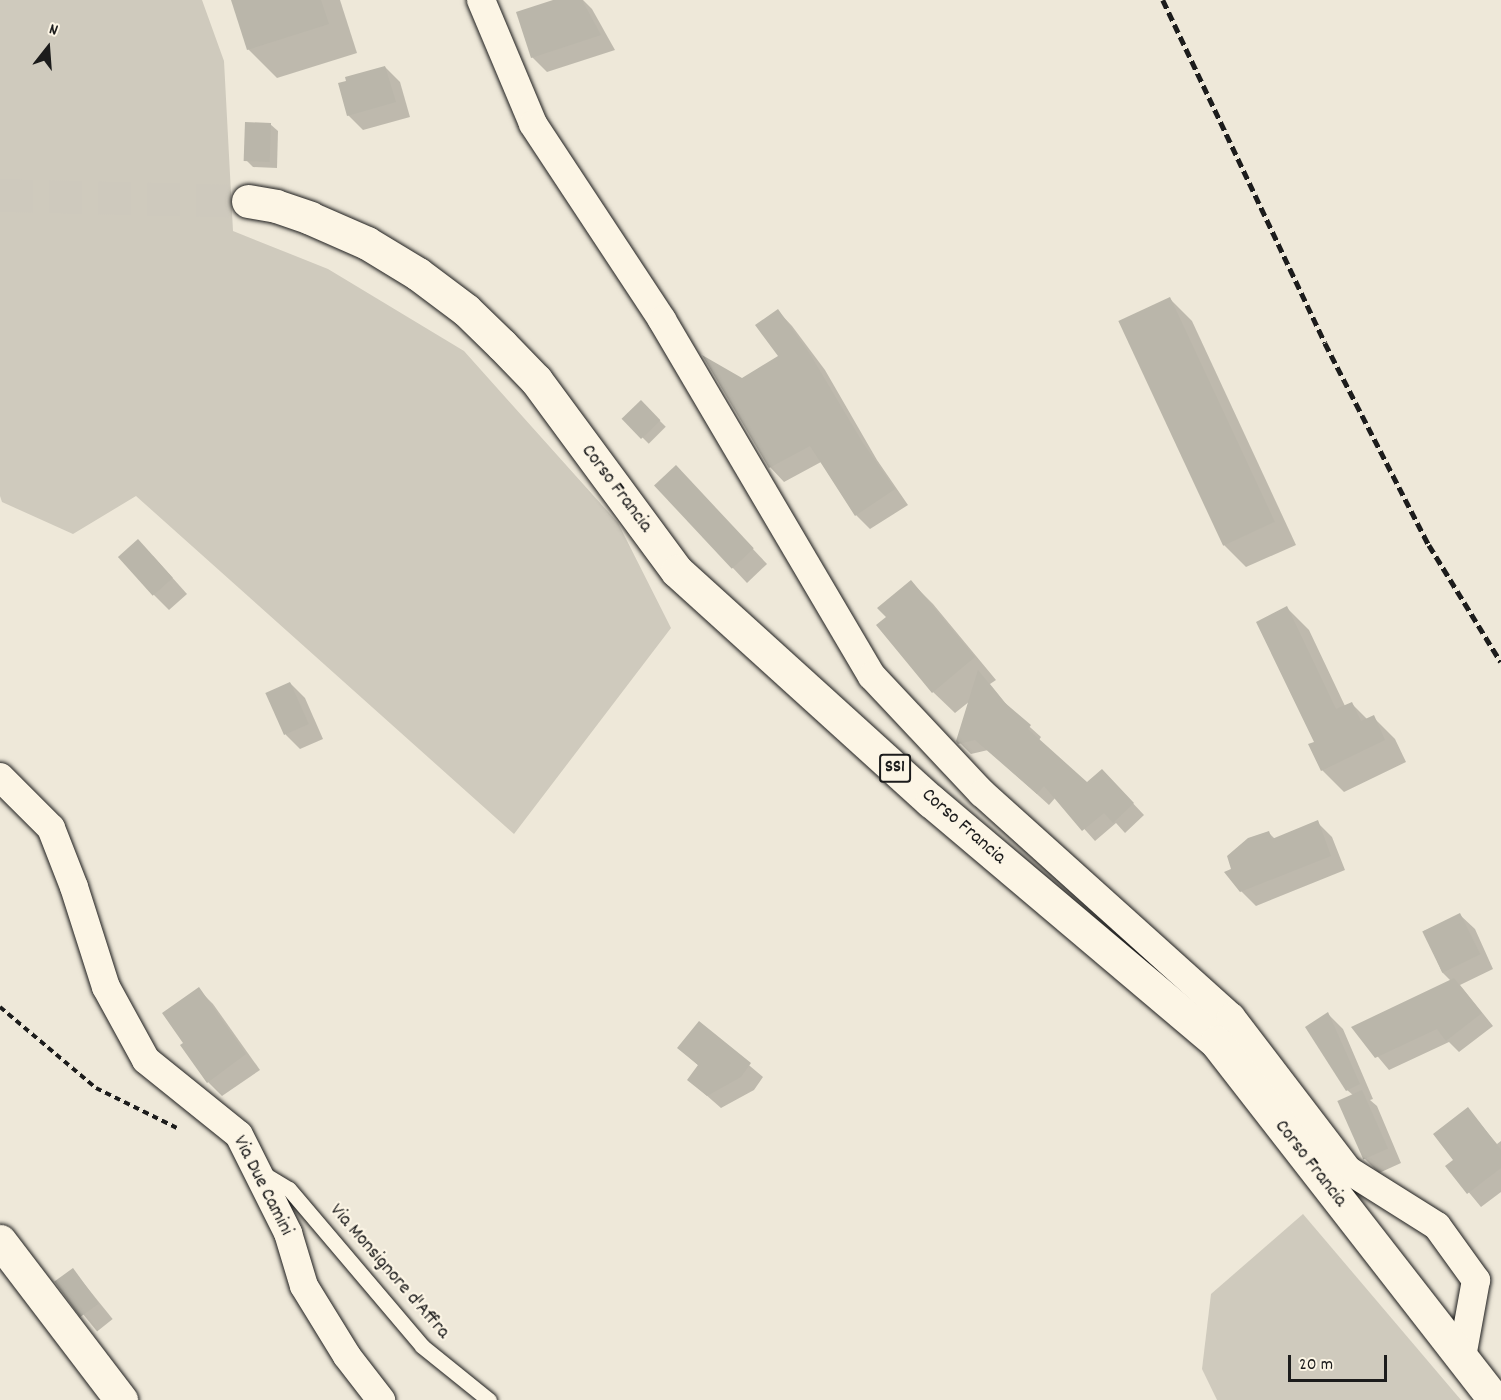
<!DOCTYPE html>
<style>
body{margin:0}
#map{position:relative;width:1501px;height:1400px;overflow:hidden;background:#eee8d9;font-family:Dekko,sans-serif}
div>[style]{position:absolute}
[style*='--x']{left:calc(var(--x)*1px);top:calc(var(--y)*1px);width:calc(var(--w)*1px);rotate:calc(var(--a)*1deg)}
.green>*{inset:0;background:#cfcabd}
.shadow>*{inset:0;background:#0003;transform-origin:0 0}
.building>*{inset:0;background:#bab6aa;transform-origin:0 0}
.primary-tunnel>*{height:33px;margin-top:-16.5px;transform-origin:0;background:repeating-linear-gradient(90deg,#cec9bd 0 33px,transparent 0 49px)}
.path>*{height:4px;margin-top:-2px;transform-origin:0;background:repeating-linear-gradient(90deg,#1c1c1c 0 6px,transparent 0 10.5px)}
.roads{filter:drop-shadow(0 0 2px #1c1c1c) drop-shadow(0 0 2px #1c1c1c)}
.lane>*{height:15px;margin:-7.5px;padding:0 7.5px;transform-origin:7.5px;border-radius:7.5px;background:#fcf5e5}
.street>*{height:28px;margin:-14px;padding:0 14px;transform-origin:14px;border-radius:14px;background:#fcf5e5}
.secondary>*{height:33px;margin:-16.5px;padding:0 16.5px;transform-origin:16.5px;border-radius:16.5px;background:#fcf5e5}
.primary>*{height:33px;margin:-16.5px;padding:0 16.5px;transform-origin:16.5px;border-radius:16.5px;background:#fcf5e5}
.rail>*{height:4.5px;margin-top:-2.25px;transform-origin:0;background:repeating-linear-gradient(90deg,#1c1c1c 0 9px,transparent 0 13.5px)}
span{translate:-50% -50%;white-space:nowrap;text-align:center;line-height:1.15;-webkit-text-stroke:4.5px #fcf5e5;paint-order:stroke}
.shield-label span{padding:2px 4px;background:#fcf5e5;border:2px solid;border-radius:4px;-webkit-text-stroke-width:0}
.shield-label{font-size:18px;color:#1c1c1c;font-weight:700}
.street-label{font-size:20px;color:#1c1c1c}
.north{position:absolute;left:18px;top:18px;width:60px;height:60px;-webkit-text-stroke:4px #fcf5e5;paint-order:stroke;rotate:17deg;font-size:16px;font-weight:700;line-height:24px;text-align:center;color:#1c1c1c}
.north::after{content:'';display:block;margin:auto;width:21px;height:27px;background:#1c1c1c;clip-path:polygon(50% 0,100% 100%,50% 72%,0 100%)}
.scale{position:absolute;left:1288px;top:1355px;width:99px;height:27px;box-sizing:border-box;border:3px solid #1c1c1c;border-top:0;padding-left:8px;font-size:18px;line-height:21px;white-space:nowrap;color:#1c1c1c;-webkit-text-stroke:4px #fcf5e5;paint-order:stroke}
</style>
<div id="map">
<div class="green">
<div style="clip-path:polygon(0 0,202px 0,224px 61px,233px 231px,328px 269px,464px 351px,618px 523px,671px 628px,514px 834px,136px 496px,73px 534px,2px 502px,0 496px)"></div>
<div style="clip-path:polygon(1303px 1214px,1461px 1400px,1217px 1400px,1202px 1369px,1211px 1294px)"></div>
</div>
<div class="shadow">
<div style="clip-path:polygon(233px 0,340px 0,357px 53px,277px 78px,248px 49px)"></div>
<div style="clip-path:polygon(558px 0,583px 0,592px 9px,615px 50px,547px 72px,532px 57px)"></div>
<div style="clip-path:polygon(385px 67px,400px 82px,410px 117px,363px 130px,348px 115px)"></div>
<div style="clip-path:polygon(270px 124px,278px 131px,277px 168px,253px 167px,246px 160px)"></div>
<div style="clip-path:polygon(1170px 299px,1192px 321px,1296px 545px,1246px 567px,1224px 545px)"></div>
<div style="clip-path:polygon(778px 311px,792px 326px,825px 370px,877px 460px,908px 505px,870px 529px,856px 515px,821px 462px,784px 482px,770px 467px,742px 380px,780px 357px)"></div>
<div style="left:641px;top:402px;width:35px;height:24px;rotate:45deg"></div>
<div style="clip-path:polygon(690px 482px,767px 564px,747px 583px,656px 486px)"></div>
<div style="clip-path:polygon(153px 556px,187px 594px,169px 610px,154px 595px)"></div>
<div style="clip-path:polygon(911px 582px,933px 604px,996px 680px,990px 684px,1011px 710px,1041px 737px,1039px 740px,1087px 784px,1113px 782px,1144px 815px,1125px 833px,1116px 823px,1095px 841px,1056px 797px,1049px 805px,988px 750px,971px 754px,958px 741px,970px 701px,955px 713px,933px 692px,888px 617px)"></div>
<div style="clip-path:polygon(1287px 608px,1309px 630px,1345px 706px,1351px 703px,1368px 720px,1373px 717px,1395px 739px,1406px 762px,1344px 792px,1322px 770px)"></div>
<div style="clip-path:polygon(290px 683px,305px 698px,323px 739px,300px 749px,286px 735px,267px 694px)"></div>
<div style="clip-path:polygon(1317px 822px,1332px 837px,1345px 870px,1256px 906px,1241px 891px,1233px 870px,1268px 832px,1275px 839px)"></div>
<div style="clip-path:polygon(1460px 915px,1475px 929px,1493px 969px,1460px 985px,1493px 1026px,1459px 1052px,1449px 1042px,1389px 1070px,1353px 1027px,1451px 981px,1442px 972px,1424px 931px)"></div>
<div style="clip-path:polygon(198px 989px,213px 1004px,260px 1070px,222px 1096px,208px 1082px,185px 1043px)"></div>
<div style="clip-path:polygon(1328px 1014px,1343px 1029px,1373px 1099px,1370px 1100px,1377px 1106px,1401px 1163px,1379px 1173px,1364px 1158px,1353px 1095px,1347px 1090px)"></div>
<div style="clip-path:polygon(699px 1023px,763px 1077px,754px 1090px,721px 1108px,689px 1080px,699px 1066px,679px 1048px)"></div>
<div style="clip-path:polygon(1468px 1109px,1497px 1144px,1501px 1141px,1501px 1192px,1481px 1207px,1447px 1166px,1455px 1160px)"></div>
<div style="left:73px;top:1270px;width:63px;height:20px;rotate:51deg"></div>
</div>
<div class="building">
<div style="clip-path:polygon(231px 0,321px 0,329px 24px,247px 50px)"></div>
<div style="clip-path:polygon(553px 0,582px 0,601px 35px,531px 58px,516px 12px)"></div>
<div style="clip-path:polygon(385px 66px,396px 102px,347px 116px,338px 83px,346px 81px,345px 77px)"></div>
<div style="left:245px;top:122px;width:26px;height:39px;rotate:2deg"></div>
<div style="left:1170px;top:297px;width:248px;height:57px;rotate:65deg"></div>
<div style="clip-path:polygon(778px 309px,810px 354px,863px 443px,895px 489px,855px 516px,810px 446px,769px 468px,702px 355px,742px 378px,778px 356px,755px 325px)"></div>
<div style="left:641px;top:400px;width:28px;height:27px;rotate:46deg"></div>
<div style="left:676px;top:465px;width:114px;height:30px;rotate:47deg"></div>
<div style="left:138px;top:539px;width:52px;height:27px;rotate:48deg"></div>
<div style="clip-path:polygon(911px 580px,975px 657px,932px 693px,876px 625px,886px 617px,877px 608px)"></div>
<div style="clip-path:polygon(1287px 606px,1336px 709px,1352px 702px,1361px 721px,1374px 715px,1385px 740px,1321px 771px,1308px 744px,1314px 742px,1256px 622px)"></div>
<div style="clip-path:polygon(978px 670px,1004px 702px,1031px 725px,1028px 729px,1087px 782px,1102px 769px,1134px 803px,1113px 823px,1104px 813px,1082px 831px,1044px 786px,1037px 794px,975px 740px,958px 744px,956px 741px)"></div>
<div style="left:290px;top:682px;width:46px;height:27px;rotate:66deg"></div>
<div style="clip-path:polygon(1318px 820px,1331px 856px,1240px 892px,1224px 872px,1231px 869px,1227px 856px,1248px 838px,1269px 831px,1272px 839px)"></div>
<div style="left:1460px;top:913px;width:46px;height:42px;rotate:64deg"></div>
<div style="clip-path:polygon(1454px 978px,1482px 1013px,1446px 1041px,1437px 1029px,1375px 1058px,1351px 1027px)"></div>
<div style="clip-path:polygon(199px 987px,246px 1054px,207px 1083px,180px 1045px,183px 1043px,162px 1013px)"></div>
<div style="clip-path:polygon(1328px 1012px,1360px 1084px,1346px 1091px,1305px 1027px)"></div>
<div style="clip-path:polygon(699px 1021px,751px 1063px,741px 1077px,707px 1096px,687px 1080px,698px 1065px,677px 1048px)"></div>
<div style="left:1362px;top:1090px;width:64px;height:27px;rotate:66deg"></div>
<div style="clip-path:polygon(1468px 1107px,1501px 1150px,1501px 1168px,1467px 1194px,1445px 1166px,1453px 1160px,1433px 1134px)"></div>
<div style="left:73px;top:1268px;width:44px;height:23px;rotate:54deg"></div>
</div>
<div class="primary-tunnel">
<div style="--x:0;--y:195;--w:248;--a:1.4"></div>
</div>
<div class="path">
<div style="--x:0;--y:1007;--w:126;--a:40.2"></div>
<div style="--x:96;--y:1088;--w:90;--a:26.3"></div>
</div>
<div class="roads">
<div class="lane">
<div style="--x:262;--y:1173;--w:31;--a:31"></div>
<div style="--x:289;--y:1189;--w:206;--a:49.7"></div>
<div style="--x:422;--y:1346;--w:86;--a:38.9"></div>
</div>
<div class="street">
<div style="--x:481;--y:0;--w:134;--a:67.2"></div>
<div style="--x:533;--y:124;--w:235;--a:56.6"></div>
<div style="--x:662;--y:320;--w:413;--a:59.5"></div>
<div style="--x:872;--y:676;--w:161;--a:46.8"></div>
<div style="--x:982;--y:793;--w:335;--a:42"></div>
<div style="--x:1231;--y:1017;--w:193;--a:52.6"></div>
<div style="--x:1348;--y:1170;--w:105;--a:32.2"></div>
<div style="--x:1437;--y:1226;--w:67;--a:54.2"></div>
<div style="--x:1476;--y:1280;--w:78;--a:100.3"></div>
<div style="--x:0;--y:777;--w:72;--a:45"></div>
<div style="--x:51;--y:828;--w:63;--a:68.7"></div>
<div style="--x:74;--y:887;--w:105;--a:72.3"></div>
<div style="--x:106;--y:987;--w:83;--a:61.3"></div>
<div style="--x:146;--y:1060;--w:119;--a:38.9"></div>
<div style="--x:239;--y:1135;--w:110;--a:63.4"></div>
<div style="--x:288;--y:1233;--w:55;--a:73.2"></div>
<div style="--x:304;--y:1286;--w:82;--a:58.4"></div>
<div style="--x:347;--y:1356;--w:56;--a:52.3"></div>
</div>
<div class="secondary">
<div style="--x:0;--y:1241;--w:200;--a:52.7"></div>
</div>
<div class="primary">
<div style="--x:248;--y:201;--w:28;--a:10"></div>
<div style="--x:276;--y:206;--w:36;--a:19"></div>
<div style="--x:310;--y:218;--w:62;--a:23.7"></div>
<div style="--x:367;--y:243;--w:60;--a:31.3"></div>
<div style="--x:418;--y:274;--w:60;--a:36.9"></div>
<div style="--x:466;--y:310;--w:50;--a:44.2"></div>
<div style="--x:502;--y:345;--w:49;--a:45.8"></div>
<div style="--x:536;--y:380;--w:237;--a:53.6"></div>
<div style="--x:677;--y:571;--w:343;--a:42.2"></div>
<div style="--x:931;--y:801;--w:373;--a:40.2"></div>
<div style="--x:1216;--y:1042;--w:454;--a:52.1"></div>
</div>
</div>
<div class="rail">
<div style="--x:1163;--y:0;--w:379;--a:64.7"></div>
<div style="--x:1325;--y:343;--w:227;--a:62.8"></div>
<div style="--x:1429;--y:545;--w:137;--a:58.4"></div>
</div>
<div class="shield-label">
<span style="left:895px;top:768px">SS1</span>
</div>
<div class="street-label">
<span style="left:616px;top:489px;rotate:53deg">Corso Francia</span>
<span style="left:963px;top:827px;rotate:41deg">Corso Francia</span>
<span style="left:1310px;top:1164px;rotate:52deg">Corso Francia</span>
<span style="left:262px;top:1186px;rotate:63deg">Via Due Camini</span>
<span style="left:389px;top:1272px;rotate:49deg">Via Monsignore d'Affra</span>
</div>
<div class="north">N</div>
<div class="scale">20 m</div>
</div>
